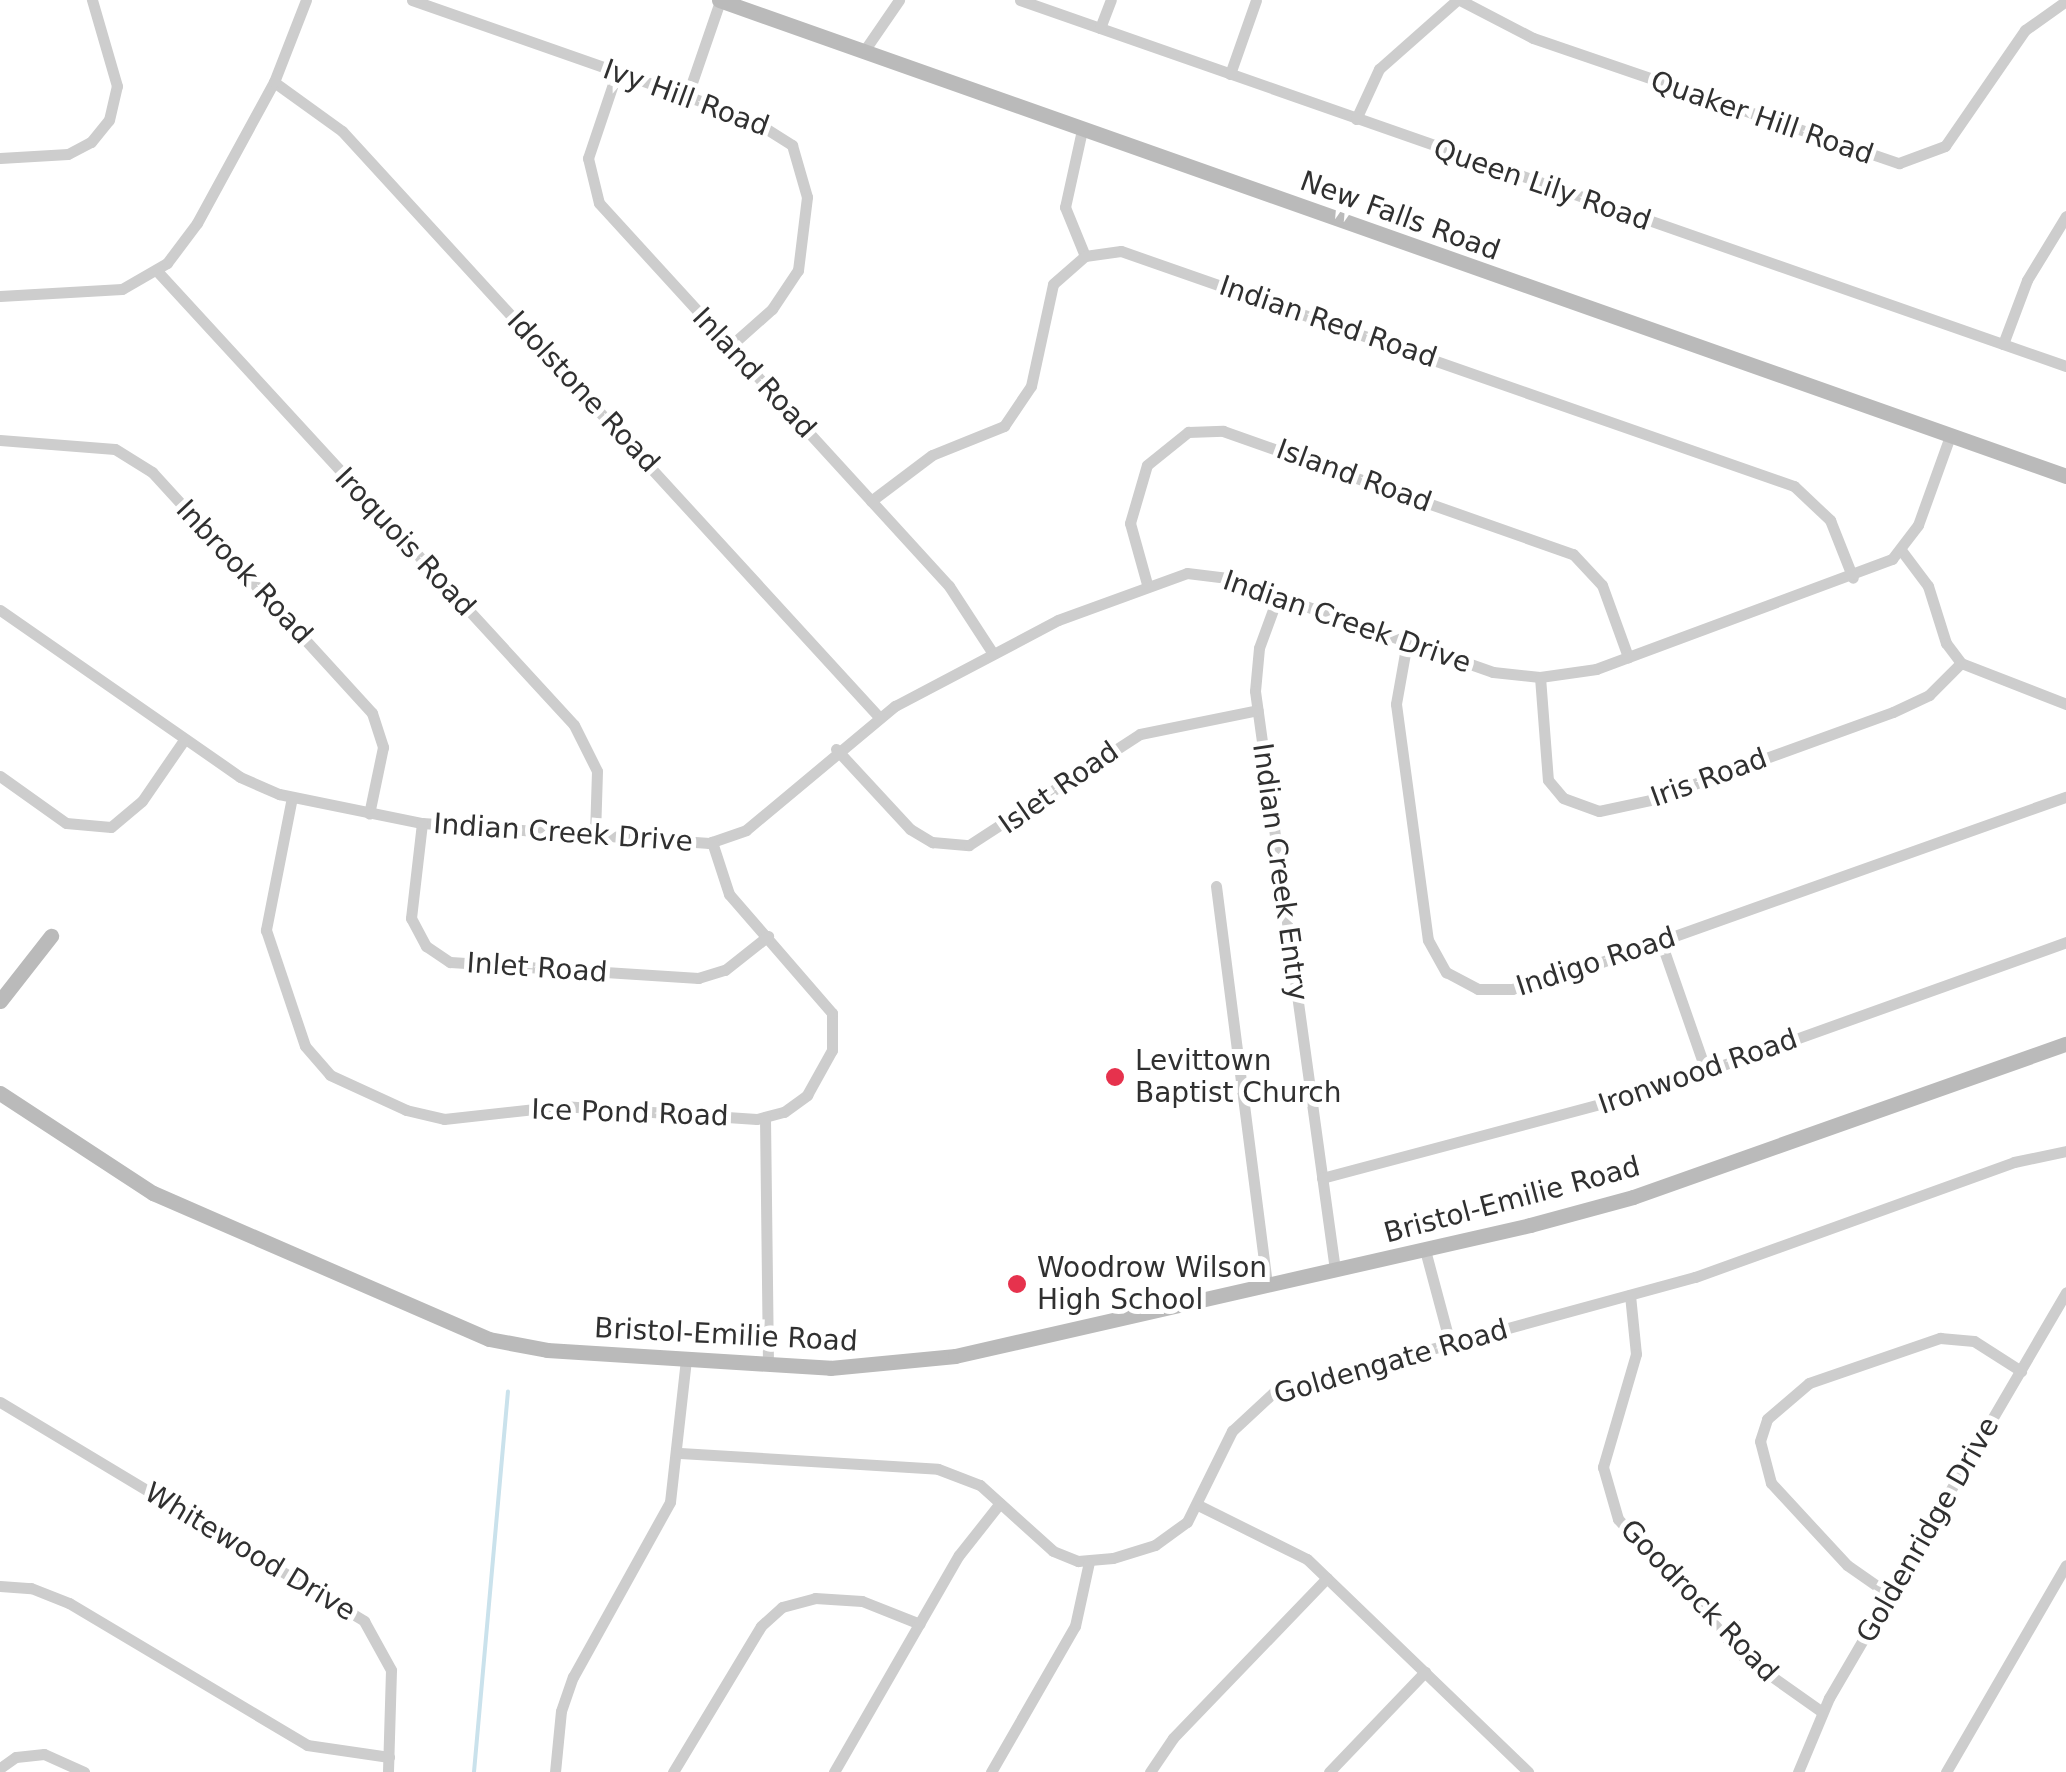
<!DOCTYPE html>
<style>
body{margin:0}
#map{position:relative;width:2066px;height:1772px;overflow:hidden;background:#fff;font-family:"DejaVu Sans",sans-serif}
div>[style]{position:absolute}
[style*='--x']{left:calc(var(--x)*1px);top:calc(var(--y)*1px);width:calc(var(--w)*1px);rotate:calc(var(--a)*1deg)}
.stream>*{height:4px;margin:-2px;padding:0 2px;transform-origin:2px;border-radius:2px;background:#cae2ec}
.street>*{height:11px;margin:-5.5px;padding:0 5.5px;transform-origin:5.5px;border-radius:5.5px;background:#cdcdcd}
.secondary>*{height:15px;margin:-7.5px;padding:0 7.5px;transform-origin:7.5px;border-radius:7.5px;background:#bababa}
.dots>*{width:28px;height:28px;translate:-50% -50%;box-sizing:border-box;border:5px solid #fff;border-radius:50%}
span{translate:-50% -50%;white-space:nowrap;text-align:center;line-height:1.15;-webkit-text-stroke:10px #fff;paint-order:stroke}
.street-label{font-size:28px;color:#303030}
.poi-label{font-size:28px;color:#303030}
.left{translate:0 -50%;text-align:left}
</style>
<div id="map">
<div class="stream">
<div style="--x:474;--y:1772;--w:382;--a:-84.9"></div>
</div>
<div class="street">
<div style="--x:412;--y:0;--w:357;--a:19.3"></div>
<div style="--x:749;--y:118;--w:51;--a:32.1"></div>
<div style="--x:792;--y:145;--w:54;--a:73.9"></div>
<div style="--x:807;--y:197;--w:74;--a:97"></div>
<div style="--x:798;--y:270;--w:47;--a:123.7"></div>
<div style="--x:772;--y:309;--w:57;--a:138.5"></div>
<div style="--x:1020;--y:0;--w:1108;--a:19.29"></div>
<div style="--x:1460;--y:0;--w:82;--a:27.5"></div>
<div style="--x:1533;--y:38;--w:387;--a:18.9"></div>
<div style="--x:1899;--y:163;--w:49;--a:-20.3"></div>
<div style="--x:1945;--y:146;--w:141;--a:-55.4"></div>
<div style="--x:2025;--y:30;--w:50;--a:-35.3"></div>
<div style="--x:1100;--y:28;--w:30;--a:-69"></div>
<div style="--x:864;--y:51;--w:62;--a:-55.5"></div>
<div style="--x:617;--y:72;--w:91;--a:108.6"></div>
<div style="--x:588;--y:158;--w:46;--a:76.3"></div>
<div style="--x:599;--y:203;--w:519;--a:47.58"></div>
<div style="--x:949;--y:586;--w:79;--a:56.9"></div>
<div style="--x:1230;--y:74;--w:78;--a:-70.6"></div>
<div style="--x:274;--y:82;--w:84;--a:35.8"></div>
<div style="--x:342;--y:131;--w:795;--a:47.5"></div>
<div style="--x:687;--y:97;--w:102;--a:-71"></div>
<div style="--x:1356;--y:119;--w:55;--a:-65.3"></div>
<div style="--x:1379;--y:69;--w:104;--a:-41.5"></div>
<div style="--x:1082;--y:130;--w:79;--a:102.4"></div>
<div style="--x:1065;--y:207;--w:53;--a:67.8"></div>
<div style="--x:0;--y:158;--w:68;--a:-3.4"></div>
<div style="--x:68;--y:154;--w:26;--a:-28"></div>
<div style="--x:91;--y:142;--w:28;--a:-51"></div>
<div style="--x:109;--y:120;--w:35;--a:-77"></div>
<div style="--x:117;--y:86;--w:90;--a:-106.2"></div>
<div style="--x:157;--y:271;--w:616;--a:47.43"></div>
<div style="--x:574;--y:725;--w:51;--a:63.4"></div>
<div style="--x:597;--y:771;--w:65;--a:91.8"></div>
<div style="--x:0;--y:296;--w:122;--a:-3.3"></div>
<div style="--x:122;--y:289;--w:52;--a:-30"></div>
<div style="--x:167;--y:263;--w:50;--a:-53.1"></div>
<div style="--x:197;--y:223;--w:161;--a:-61.4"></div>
<div style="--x:274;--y:82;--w:88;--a:-68.7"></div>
<div style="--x:2003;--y:344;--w:68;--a:-69.4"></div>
<div style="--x:2027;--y:280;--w:75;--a:-58.6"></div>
<div style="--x:0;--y:440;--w:115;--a:4.5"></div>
<div style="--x:115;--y:449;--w:44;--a:31.9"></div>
<div style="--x:152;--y:472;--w:326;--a:47.6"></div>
<div style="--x:372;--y:713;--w:36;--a:72"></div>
<div style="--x:383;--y:747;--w:68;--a:101.8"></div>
<div style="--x:871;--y:501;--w:76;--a:-37"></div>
<div style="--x:932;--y:455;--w:78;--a:-21.9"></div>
<div style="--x:1004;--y:426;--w:48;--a:-56"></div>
<div style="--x:1031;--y:386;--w:104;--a:-77.8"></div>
<div style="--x:1053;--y:284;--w:43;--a:-41.2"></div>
<div style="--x:1085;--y:256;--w:36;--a:-8"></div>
<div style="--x:1121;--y:251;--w:713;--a:19.25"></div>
<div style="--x:1794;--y:486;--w:50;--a:43.4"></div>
<div style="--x:1830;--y:520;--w:62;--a:68.4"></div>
<div style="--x:1901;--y:550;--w:45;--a:53.1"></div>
<div style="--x:1928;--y:586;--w:60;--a:72.5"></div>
<div style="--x:1946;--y:643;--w:25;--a:53"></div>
<div style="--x:1961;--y:663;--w:113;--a:21.3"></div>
<div style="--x:1147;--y:584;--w:63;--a:-105.6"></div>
<div style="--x:1130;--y:523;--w:60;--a:-73.7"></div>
<div style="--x:1147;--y:465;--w:53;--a:-38.8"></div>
<div style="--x:1188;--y:432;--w:35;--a:-2"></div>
<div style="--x:1223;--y:431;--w:371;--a:19.4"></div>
<div style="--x:1573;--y:554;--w:42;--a:46.9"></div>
<div style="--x:1602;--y:585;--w:77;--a:70.1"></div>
<div style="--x:1278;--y:596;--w:55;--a:110.1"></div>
<div style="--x:1259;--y:648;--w:43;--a:95.3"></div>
<div style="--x:1255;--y:691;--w:585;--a:82.13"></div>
<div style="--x:0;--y:610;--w:292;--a:34.8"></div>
<div style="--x:240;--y:777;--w:43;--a:23.6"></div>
<div style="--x:279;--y:794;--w:146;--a:11.5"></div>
<div style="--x:422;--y:823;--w:288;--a:4"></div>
<div style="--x:709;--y:843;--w:39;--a:-19"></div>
<div style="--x:746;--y:830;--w:194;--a:-39.8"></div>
<div style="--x:895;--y:706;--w:184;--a:-27.8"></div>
<div style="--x:1058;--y:620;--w:137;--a:-20"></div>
<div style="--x:1187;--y:573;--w:39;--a:7"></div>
<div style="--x:1226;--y:578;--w:283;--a:19.4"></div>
<div style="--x:1493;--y:672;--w:47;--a:6.1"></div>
<div style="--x:1540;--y:677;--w:57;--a:-8.1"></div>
<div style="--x:1596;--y:669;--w:316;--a:-20.4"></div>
<div style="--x:1892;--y:559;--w:43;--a:-52.6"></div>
<div style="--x:1918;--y:525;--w:95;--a:-70.2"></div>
<div style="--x:1407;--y:642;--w:63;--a:100.1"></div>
<div style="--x:1396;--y:704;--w:238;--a:82.3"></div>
<div style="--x:1428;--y:940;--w:37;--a:61"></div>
<div style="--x:1446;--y:972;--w:36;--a:28"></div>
<div style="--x:1478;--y:989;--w:34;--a:0"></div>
<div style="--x:1512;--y:989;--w:88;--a:-16.6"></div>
<div style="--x:1596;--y:964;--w:499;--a:-19.6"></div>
<div style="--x:1540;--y:677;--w:103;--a:85.6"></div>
<div style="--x:1548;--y:780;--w:23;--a:50"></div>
<div style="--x:1563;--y:798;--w:38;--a:20"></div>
<div style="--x:1599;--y:811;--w:52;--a:-12.2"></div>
<div style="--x:1650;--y:800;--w:258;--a:-19.9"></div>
<div style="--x:1893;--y:712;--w:40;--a:-25"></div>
<div style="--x:1929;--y:695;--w:45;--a:-45"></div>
<div style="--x:836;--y:749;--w:109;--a:47.2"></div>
<div style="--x:910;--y:829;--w:26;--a:31"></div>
<div style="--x:932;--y:842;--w:37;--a:5"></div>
<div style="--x:969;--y:845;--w:204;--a:-33"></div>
<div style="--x:1140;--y:734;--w:120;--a:-11.5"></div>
<div style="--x:0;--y:776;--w:81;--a:35.5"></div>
<div style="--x:66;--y:823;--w:45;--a:5.1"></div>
<div style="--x:111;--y:827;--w:40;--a:-40"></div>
<div style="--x:142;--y:801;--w:74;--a:-55.5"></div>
<div style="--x:292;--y:797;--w:136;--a:101.1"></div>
<div style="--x:266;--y:930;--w:122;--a:71.4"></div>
<div style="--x:305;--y:1046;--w:38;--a:49"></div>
<div style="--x:330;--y:1075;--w:84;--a:24.7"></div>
<div style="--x:406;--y:1110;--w:39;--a:13"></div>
<div style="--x:444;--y:1119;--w:119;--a:-6.3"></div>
<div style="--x:562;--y:1106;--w:195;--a:3.8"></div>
<div style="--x:757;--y:1119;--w:28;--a:-15"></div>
<div style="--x:784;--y:1112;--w:29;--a:-36"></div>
<div style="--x:807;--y:1095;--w:51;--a:-60.9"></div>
<div style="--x:832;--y:1050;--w:37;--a:-90"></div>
<div style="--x:832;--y:1013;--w:157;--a:-130.9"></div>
<div style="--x:729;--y:894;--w:55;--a:-108.1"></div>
<div style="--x:422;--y:823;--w:96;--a:96.6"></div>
<div style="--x:411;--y:918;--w:32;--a:62"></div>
<div style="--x:426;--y:946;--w:29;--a:34"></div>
<div style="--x:450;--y:962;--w:249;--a:3.7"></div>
<div style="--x:698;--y:978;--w:28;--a:-17"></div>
<div style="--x:725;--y:970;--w:55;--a:-38.3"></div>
<div style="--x:1216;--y:886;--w:403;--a:82.7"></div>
<div style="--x:1661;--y:942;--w:137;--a:70.8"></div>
<div style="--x:765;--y:1118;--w:247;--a:89.3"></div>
<div style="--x:1322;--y:1178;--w:346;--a:-14.9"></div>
<div style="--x:1656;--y:1089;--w:436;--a:-19.7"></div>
<div style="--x:1425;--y:1250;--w:96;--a:75"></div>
<div style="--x:1630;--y:1295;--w:59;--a:84.2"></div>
<div style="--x:1636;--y:1354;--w:118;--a:106.3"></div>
<div style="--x:1603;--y:1467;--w:54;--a:73.9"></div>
<div style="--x:1618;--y:1519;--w:185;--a:47.6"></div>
<div style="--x:1743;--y:1656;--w:97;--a:35.3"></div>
<div style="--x:0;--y:1402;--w:425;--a:31"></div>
<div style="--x:364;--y:1621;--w:56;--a:61.1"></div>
<div style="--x:391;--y:1670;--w:102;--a:91.7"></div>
<div style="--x:680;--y:1453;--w:258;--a:3.5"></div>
<div style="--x:938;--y:1469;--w:45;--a:20.9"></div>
<div style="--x:980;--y:1485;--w:98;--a:42.1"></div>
<div style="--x:1053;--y:1551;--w:27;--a:22"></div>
<div style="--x:1078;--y:1561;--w:35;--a:-5"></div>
<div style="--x:1113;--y:1558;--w:44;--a:-17.2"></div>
<div style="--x:1155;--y:1545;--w:39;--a:-36"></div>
<div style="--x:1187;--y:1522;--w:102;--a:-63.7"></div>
<div style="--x:1232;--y:1431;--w:57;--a:-42.9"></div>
<div style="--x:1274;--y:1392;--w:436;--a:-15.3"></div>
<div style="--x:1695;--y:1277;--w:339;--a:-19.8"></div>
<div style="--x:2014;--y:1162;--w:53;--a:-11.9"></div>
<div style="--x:1200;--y:1506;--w:119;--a:26.4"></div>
<div style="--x:1307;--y:1559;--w:307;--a:43.9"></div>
<div style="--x:0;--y:1586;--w:31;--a:4"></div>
<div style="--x:31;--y:1588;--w:41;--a:21.5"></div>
<div style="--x:69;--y:1603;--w:277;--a:30.8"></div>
<div style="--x:307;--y:1745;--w:83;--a:8.3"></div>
<div style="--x:1890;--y:1595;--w:52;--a:-145.1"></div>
<div style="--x:1847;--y:1565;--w:112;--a:-132.8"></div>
<div style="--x:1771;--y:1483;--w:43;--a:-104.7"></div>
<div style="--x:1760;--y:1441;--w:23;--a:-72"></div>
<div style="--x:1767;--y:1419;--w:55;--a:-40.6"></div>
<div style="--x:1809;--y:1383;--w:139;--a:-19"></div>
<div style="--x:1940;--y:1338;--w:34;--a:5"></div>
<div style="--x:1974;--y:1341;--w:56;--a:32.6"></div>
<div style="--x:0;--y:1768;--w:19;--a:-35"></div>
<div style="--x:16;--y:1757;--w:28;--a:-6"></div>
<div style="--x:44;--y:1754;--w:44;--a:24.2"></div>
<div style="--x:555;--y:1772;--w:61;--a:-84.4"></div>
<div style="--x:561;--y:1711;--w:36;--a:-71"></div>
<div style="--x:573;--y:1677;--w:200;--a:-61"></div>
<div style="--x:670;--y:1502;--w:144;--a:-83.6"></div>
<div style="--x:673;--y:1772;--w:170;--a:-58.9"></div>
<div style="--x:761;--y:1626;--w:28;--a:-42"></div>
<div style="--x:782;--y:1607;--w:34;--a:-15"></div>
<div style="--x:815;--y:1598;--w:47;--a:3.7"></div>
<div style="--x:862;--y:1601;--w:62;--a:21.6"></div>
<div style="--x:834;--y:1772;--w:250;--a:-60.1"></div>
<div style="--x:959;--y:1555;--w:66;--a:-51.7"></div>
<div style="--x:991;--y:1772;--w:168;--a:-60.1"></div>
<div style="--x:1075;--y:1626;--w:66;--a:-77.7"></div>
<div style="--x:1150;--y:1772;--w:41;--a:-55.9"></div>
<div style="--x:1173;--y:1738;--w:222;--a:-46.1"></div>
<div style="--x:1329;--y:1772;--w:139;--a:-46.2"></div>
<div style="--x:1798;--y:1772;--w:80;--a:-67.3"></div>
<div style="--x:1829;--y:1698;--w:470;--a:-59.7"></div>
<div style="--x:1946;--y:1772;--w:239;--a:-59.9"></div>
</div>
<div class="secondary">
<div style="--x:719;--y:0;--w:1429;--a:19.46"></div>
<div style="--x:0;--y:1001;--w:83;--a:-51.9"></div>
<div style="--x:0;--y:1093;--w:183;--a:33.2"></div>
<div style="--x:153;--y:1193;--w:366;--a:23.5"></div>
<div style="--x:489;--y:1339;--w:59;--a:10.7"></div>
<div style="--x:547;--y:1350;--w:284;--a:3.6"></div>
<div style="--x:830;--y:1368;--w:126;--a:-5.5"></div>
<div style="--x:955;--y:1356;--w:590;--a:-12.83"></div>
<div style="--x:1530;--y:1225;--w:107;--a:-15.2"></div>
<div style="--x:1633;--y:1197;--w:459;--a:-19.5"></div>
</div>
<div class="dots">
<div style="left:1115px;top:1077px;background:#e6324d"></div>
<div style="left:1017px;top:1284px;background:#e6324d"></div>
</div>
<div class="street-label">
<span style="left:686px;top:98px;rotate:20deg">Ivy Hill Road</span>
<span style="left:1762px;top:118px;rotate:19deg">Quaker Hill Road</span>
<span style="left:1542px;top:185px;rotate:19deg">Queen Lily Road</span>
<span style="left:1400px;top:216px;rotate:20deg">New Falls Road</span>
<span style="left:1328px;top:322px;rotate:19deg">Indian Red Road</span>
<span style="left:754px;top:373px;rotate:47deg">Inland Road</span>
<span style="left:583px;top:392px;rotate:47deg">Idolstone Road</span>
<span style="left:1354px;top:476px;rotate:20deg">Island Road</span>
<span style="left:405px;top:542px;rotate:47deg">Iroquois Road</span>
<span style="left:244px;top:572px;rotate:47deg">Inbrook Road</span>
<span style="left:1347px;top:622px;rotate:19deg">Indian Creek Drive</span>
<span style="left:1709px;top:778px;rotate:-20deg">Iris Road</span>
<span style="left:1059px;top:788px;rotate:-35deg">Islet Road</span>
<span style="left:563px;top:833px;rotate:4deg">Indian Creek Drive</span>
<span style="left:1280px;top:872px;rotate:82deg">Indian Creek Entry</span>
<span style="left:1596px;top:962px;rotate:-18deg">Indigo Road</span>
<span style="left:537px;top:968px;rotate:4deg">Inlet Road</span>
<span style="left:1698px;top:1072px;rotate:-19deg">Ironwood Road</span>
<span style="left:630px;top:1113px;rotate:2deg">Ice Pond Road</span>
<span style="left:1512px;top:1200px;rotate:-15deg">Bristol-Emilie Road</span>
<span style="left:726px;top:1335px;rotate:3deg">Bristol-Emilie Road</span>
<span style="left:1391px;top:1362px;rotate:-16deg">Goldengate Road</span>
<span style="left:1928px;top:1530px;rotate:-60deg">Goldenridge Drive</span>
<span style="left:250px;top:1552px;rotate:31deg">Whitewood Drive</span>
<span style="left:1699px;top:1601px;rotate:46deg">Goodrock Road</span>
</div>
<div class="poi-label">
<span class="left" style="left:1135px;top:1077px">Levittown<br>Baptist Church</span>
<span class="left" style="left:1037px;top:1284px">Woodrow Wilson<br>High School</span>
</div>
</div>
